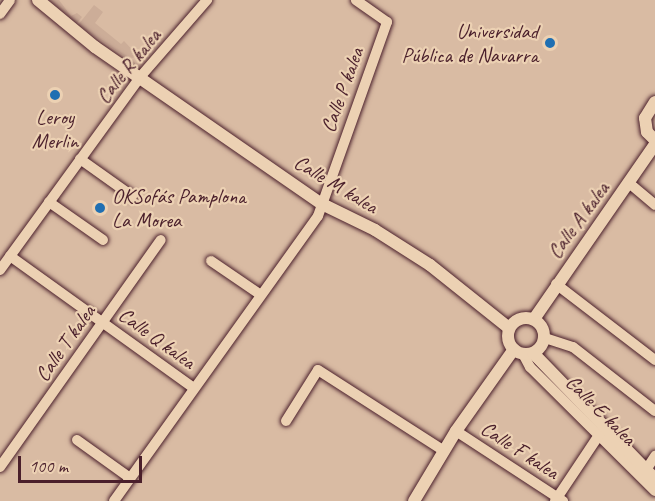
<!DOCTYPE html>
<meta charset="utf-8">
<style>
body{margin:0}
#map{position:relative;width:655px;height:501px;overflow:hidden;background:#e6caae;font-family:Caveat,sans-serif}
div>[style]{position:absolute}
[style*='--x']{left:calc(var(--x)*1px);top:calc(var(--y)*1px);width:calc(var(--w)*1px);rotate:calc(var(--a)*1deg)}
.built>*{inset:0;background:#d9bba3;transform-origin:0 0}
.green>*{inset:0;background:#ccad98}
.roads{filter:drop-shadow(0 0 2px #4a1f2b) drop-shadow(0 0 2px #4a1f2b)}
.minor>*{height:10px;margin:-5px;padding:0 5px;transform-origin:5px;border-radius:5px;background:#ecd1b3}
.tertiary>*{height:12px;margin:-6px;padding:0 6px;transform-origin:6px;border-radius:6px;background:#ecd1b3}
.tertiary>.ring{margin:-6px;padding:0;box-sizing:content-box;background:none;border:12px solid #ecd1b3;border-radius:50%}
.dots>*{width:16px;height:16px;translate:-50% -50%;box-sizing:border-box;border:3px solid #ecd1b3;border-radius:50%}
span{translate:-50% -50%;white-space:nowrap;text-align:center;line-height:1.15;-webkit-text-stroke:4.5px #ecd1b3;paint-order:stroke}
.poi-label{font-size:21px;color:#4a1f2b}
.right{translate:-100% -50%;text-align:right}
.left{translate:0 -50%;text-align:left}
.street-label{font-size:21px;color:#4a1f2b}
.scale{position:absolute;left:18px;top:456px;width:124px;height:27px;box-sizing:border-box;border:3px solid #4a1f2b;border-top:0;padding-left:8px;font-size:18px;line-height:21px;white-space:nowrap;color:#4a1f2b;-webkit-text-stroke:4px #ecd1b3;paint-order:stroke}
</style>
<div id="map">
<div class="built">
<div style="left:0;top:0;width:655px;height:501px"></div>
</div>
<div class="green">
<div style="clip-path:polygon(49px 0,59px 0,71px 16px,77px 13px,82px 17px,76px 24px)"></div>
<div style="clip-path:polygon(94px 5px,103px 12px,95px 23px,121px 44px,124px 41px,138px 56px,129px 59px,78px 25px)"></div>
</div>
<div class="roads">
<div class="minor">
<div style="--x:0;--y:14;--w:17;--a:-54"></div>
<div style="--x:80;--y:159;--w:64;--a:35.4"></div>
<div style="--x:629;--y:183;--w:34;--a:40"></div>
<div style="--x:49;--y:202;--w:66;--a:35.1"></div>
<div style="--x:10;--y:256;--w:226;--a:35.7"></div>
<div style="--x:211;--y:261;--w:60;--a:34.2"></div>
<div style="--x:0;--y:270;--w:240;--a:-54"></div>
<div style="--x:141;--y:76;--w:101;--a:-49"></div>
<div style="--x:556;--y:284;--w:125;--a:37.5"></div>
<div style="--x:545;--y:338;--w:29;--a:18"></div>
<div style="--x:573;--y:347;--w:104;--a:38"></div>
<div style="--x:523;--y:354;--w:15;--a:62"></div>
<div style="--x:530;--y:367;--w:176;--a:44.8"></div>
<div style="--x:286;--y:421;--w:60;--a:-57.9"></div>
<div style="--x:318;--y:370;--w:150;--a:32.7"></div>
<div style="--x:456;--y:431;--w:128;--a:33.2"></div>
<div style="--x:77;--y:440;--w:65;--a:35.6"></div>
<div style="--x:0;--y:467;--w:278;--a:-54.7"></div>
<div style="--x:646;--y:470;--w:17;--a:-57"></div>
<div style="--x:114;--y:501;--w:350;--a:-54.4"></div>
<div style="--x:318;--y:216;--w:206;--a:-70.4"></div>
<div style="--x:387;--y:22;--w:38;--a:-145"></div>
<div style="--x:555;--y:501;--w:87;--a:-56.3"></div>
</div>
<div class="tertiary">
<div style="--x:38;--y:0;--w:74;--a:39.5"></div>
<div style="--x:95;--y:47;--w:276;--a:34.7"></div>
<div style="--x:322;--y:204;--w:59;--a:26.1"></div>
<div style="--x:375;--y:230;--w:65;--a:32.5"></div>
<div style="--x:430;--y:265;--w:101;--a:38.6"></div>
<div style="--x:655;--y:102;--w:19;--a:122"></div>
<div style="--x:645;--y:118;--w:14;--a:82"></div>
<div style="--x:647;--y:132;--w:11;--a:45"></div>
<div class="ring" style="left:508px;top:318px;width:24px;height:24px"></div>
<div style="--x:534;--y:319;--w:213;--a:-55.3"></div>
<div style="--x:533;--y:353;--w:175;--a:45.9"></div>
<div style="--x:414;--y:501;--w:82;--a:-59"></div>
<div style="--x:456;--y:431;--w:100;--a:-54.7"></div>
</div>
</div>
<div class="dots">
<div style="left:550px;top:43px;background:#1f6fb2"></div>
<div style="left:55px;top:95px;background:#1f6fb2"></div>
<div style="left:100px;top:208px;background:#1f6fb2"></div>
</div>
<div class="poi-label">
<span class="right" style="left:538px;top:43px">Universidad<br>Pública de Navarra</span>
<span style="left:55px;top:129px">Leroy<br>Merlin</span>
<span class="left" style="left:112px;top:208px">OKSofás Pamplona<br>La Morea</span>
</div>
<div class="street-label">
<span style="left:128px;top:66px;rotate:-51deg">Calle R kalea</span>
<span style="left:342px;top:90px;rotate:-70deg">Calle P kalea</span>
<span style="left:336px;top:184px;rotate:31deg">Calle M kalea</span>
<span style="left:578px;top:220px;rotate:-54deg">Calle A kalea</span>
<span style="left:157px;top:338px;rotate:36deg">Calle Q kalea</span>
<span style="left:65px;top:343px;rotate:-55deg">Calle T kalea</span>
<span style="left:601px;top:410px;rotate:45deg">Calle E kalea</span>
<span style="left:520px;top:450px;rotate:33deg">Calle F kalea</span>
</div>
<div class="scale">100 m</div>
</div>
